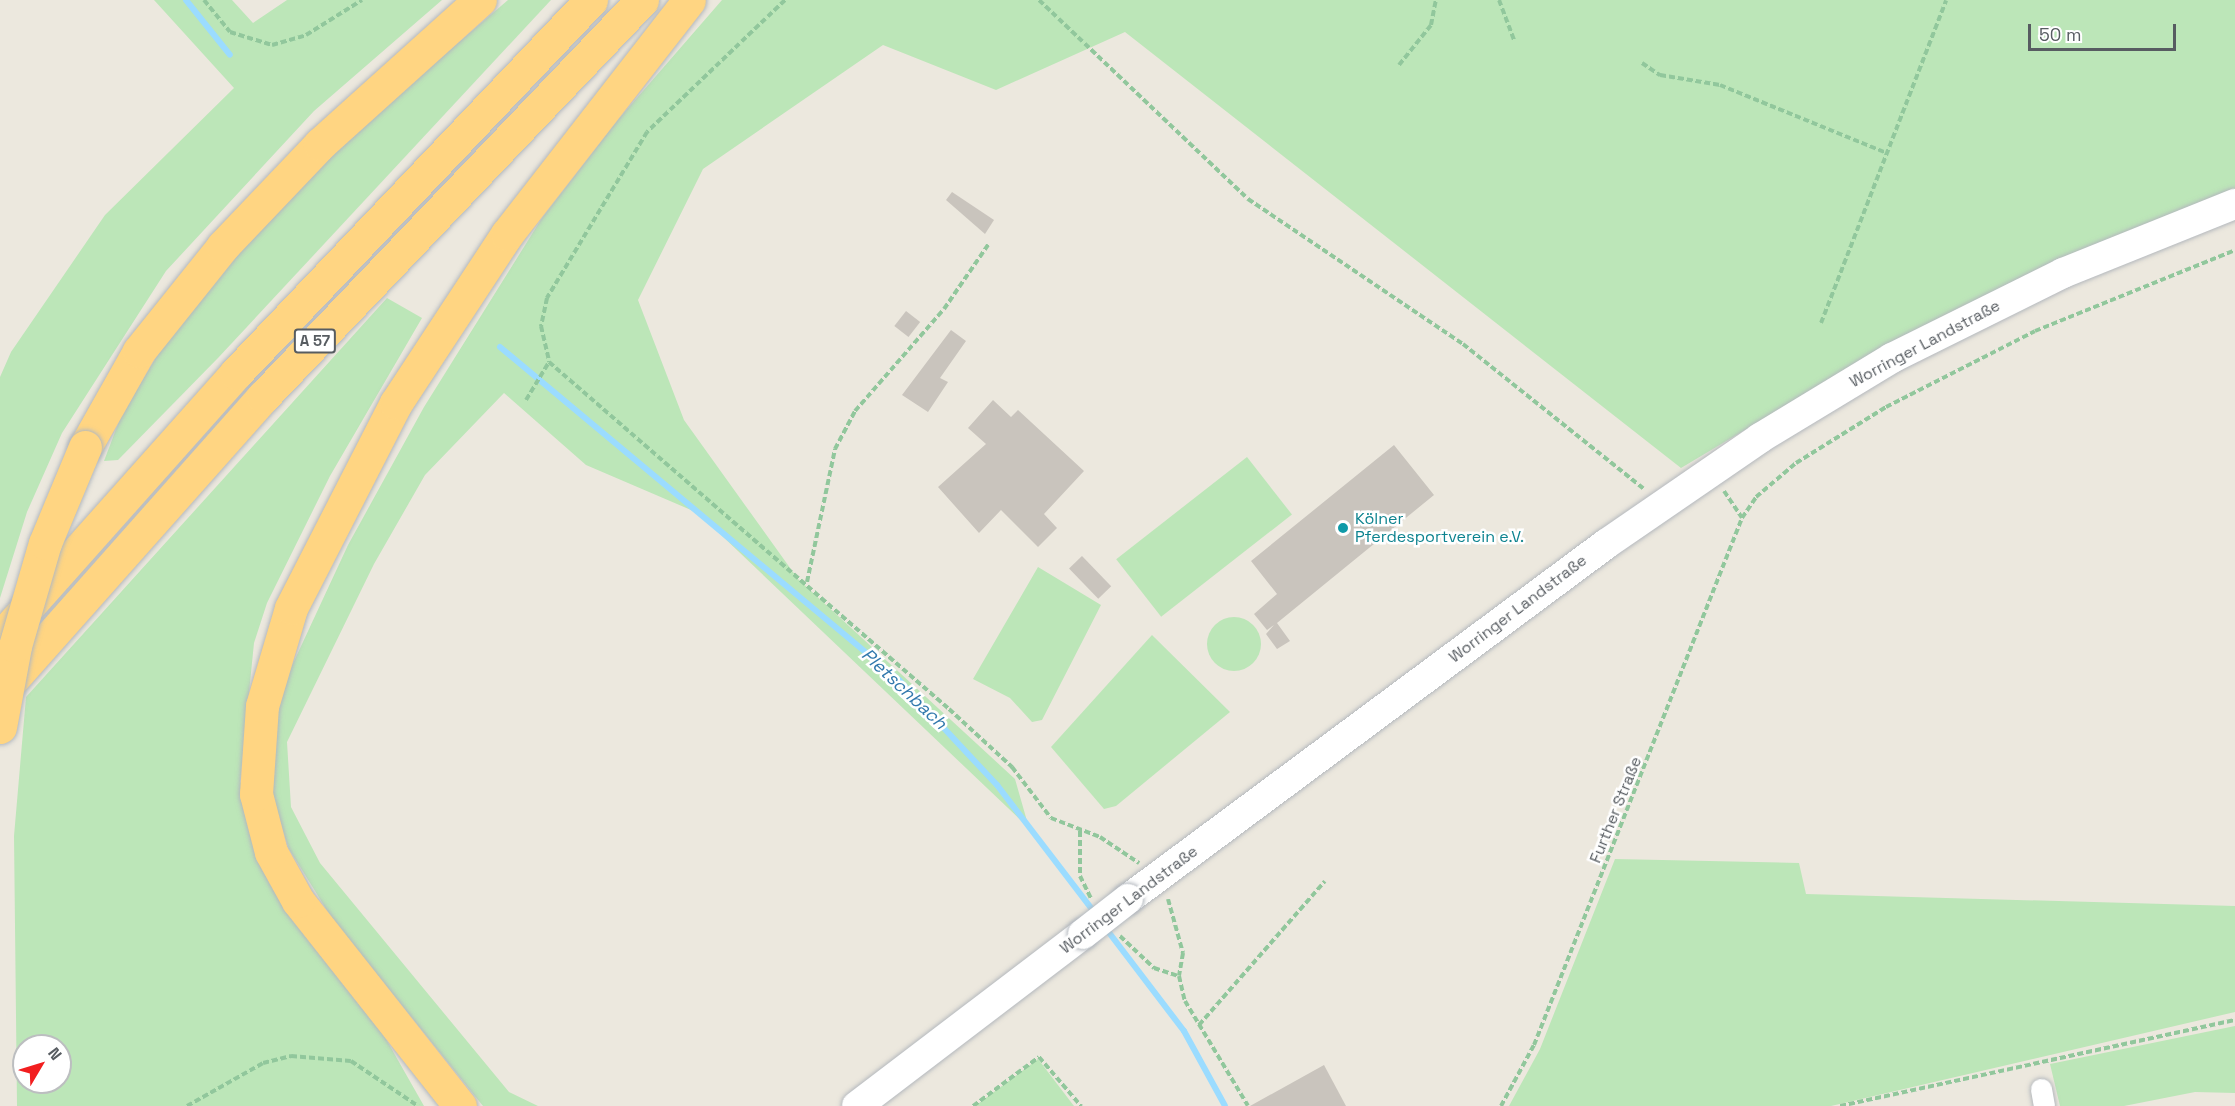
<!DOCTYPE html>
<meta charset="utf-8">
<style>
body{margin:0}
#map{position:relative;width:2235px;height:1106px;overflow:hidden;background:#ece8de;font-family:"Space Grotesk",sans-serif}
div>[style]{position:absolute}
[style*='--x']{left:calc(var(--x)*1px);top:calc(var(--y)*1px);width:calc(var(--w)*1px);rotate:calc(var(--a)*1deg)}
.green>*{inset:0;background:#bce6b8;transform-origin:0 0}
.round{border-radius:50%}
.stream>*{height:6px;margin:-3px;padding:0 3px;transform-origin:3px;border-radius:3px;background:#9bdcff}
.building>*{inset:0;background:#c9c4bd;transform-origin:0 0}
.path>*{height:4px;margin-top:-2px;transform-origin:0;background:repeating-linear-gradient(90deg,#91c79c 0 6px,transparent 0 9px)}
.roads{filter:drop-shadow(0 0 2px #b4b8bd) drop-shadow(0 0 2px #b4b8bd)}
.minor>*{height:21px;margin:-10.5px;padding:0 10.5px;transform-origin:10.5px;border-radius:10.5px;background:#fff}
.secondary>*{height:30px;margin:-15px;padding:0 15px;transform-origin:15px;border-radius:15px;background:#fff}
.motorway>*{height:33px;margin:-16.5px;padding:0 16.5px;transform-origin:16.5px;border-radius:16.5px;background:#ffd582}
.bridges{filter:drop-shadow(0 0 2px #b4b9bf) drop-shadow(0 0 2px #b4b9bf)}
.secondary-bridge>*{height:30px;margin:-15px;padding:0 15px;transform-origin:15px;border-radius:15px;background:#fff}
.motorway-bridge>*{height:33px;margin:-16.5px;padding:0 16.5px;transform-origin:16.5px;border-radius:16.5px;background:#ffd582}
.dots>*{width:16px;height:16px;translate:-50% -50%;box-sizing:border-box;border:3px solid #fff;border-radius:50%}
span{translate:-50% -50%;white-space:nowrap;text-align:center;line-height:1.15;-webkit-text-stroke:5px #fff;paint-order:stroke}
.shield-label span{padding:2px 4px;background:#fff;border:2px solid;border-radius:4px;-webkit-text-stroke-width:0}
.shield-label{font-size:15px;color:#575c61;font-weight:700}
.street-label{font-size:16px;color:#575c61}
.culture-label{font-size:16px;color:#0d838f}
.left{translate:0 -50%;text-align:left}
.water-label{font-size:18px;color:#3279ad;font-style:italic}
.north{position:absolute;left:12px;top:1034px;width:60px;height:60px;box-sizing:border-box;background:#fff;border:2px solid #bcbec0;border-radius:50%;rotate:52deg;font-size:16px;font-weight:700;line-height:24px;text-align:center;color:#575c61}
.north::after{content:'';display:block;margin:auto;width:21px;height:27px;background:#f21e1f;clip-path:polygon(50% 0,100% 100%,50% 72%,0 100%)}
.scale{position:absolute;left:2028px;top:24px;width:148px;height:27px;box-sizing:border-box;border:3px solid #575c61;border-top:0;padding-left:8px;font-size:18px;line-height:21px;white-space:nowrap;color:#575c61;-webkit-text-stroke:4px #fff;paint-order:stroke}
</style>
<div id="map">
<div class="green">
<div style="clip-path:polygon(154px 0,232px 0,253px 23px,287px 0,442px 0,314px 111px,166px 271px,62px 433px,27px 512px,0 598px,0 377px,11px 352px,105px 215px,234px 88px)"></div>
<div style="clip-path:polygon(508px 0,551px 0,218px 358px,118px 460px,104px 461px,121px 416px,157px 356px,232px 252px,329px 154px)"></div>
<div style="clip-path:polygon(722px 0,2235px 0,2235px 189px,1896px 340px,1681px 468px,1125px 32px,996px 90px,883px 45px,703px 169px,638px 300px,684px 420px,798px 579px,1015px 779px,1029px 828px,698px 513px,586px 465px,504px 393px,425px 475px,374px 564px,287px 742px,291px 807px,320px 863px,509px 1092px,538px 1106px,483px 1106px,333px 920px,289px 849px,272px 797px,268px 760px,283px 685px,348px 545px,424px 407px,542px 218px,616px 122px)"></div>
<div style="clip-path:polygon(evenodd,387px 298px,422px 318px,330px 476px,267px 603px,254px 643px,240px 782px,424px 1106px,17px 1106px,14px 836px,26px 697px,387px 298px,24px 1046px,60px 1046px,60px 1082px,24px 1082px,24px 1046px)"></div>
<div style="left:1247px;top:457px;width:73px;height:166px;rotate:52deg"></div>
<div style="clip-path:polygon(1038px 567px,1101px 605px,1042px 720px,1032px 722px,1010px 698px,973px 679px)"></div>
<div class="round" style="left:1207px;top:617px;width:54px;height:54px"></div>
<div style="clip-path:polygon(1152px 635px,1230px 712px,1116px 806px,1104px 809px,1051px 747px)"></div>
<div style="clip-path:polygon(1615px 859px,1799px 863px,1806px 894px,2235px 906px,2235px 1012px,1831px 1106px,1509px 1106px,1540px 1049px)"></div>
<div style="clip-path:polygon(2235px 1026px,2235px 1093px,2195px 1092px,2124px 1106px,2060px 1106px,2050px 1064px)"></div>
<div style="clip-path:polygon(1038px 1059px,1074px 1106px,975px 1106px)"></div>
</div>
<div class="stream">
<div style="--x:186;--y:0;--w:70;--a:51.3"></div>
<div style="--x:500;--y:347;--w:520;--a:39.85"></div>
<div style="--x:899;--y:680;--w:144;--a:47"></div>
<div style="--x:997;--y:785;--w:161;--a:52.6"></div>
<div style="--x:1104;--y:926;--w:132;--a:52.7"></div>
<div style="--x:1184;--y:1031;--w:85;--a:61.3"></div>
</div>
<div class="building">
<div style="clip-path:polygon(952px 192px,994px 220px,985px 234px,946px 200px)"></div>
<div style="left:906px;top:311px;width:18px;height:19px;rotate:38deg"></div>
<div style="clip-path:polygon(951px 330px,966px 341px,940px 378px,948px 382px,928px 412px,902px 395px)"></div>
<div style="clip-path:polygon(993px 400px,1011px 417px,1018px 410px,1084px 471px,1044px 514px,1057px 528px,1038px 547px,1001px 510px,979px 533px,938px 487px,986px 444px,968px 428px)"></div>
<div style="clip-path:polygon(1394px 445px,1434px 495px,1277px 623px,1290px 641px,1277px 649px,1266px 634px,1274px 625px,1267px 630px,1254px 614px,1277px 594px,1251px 561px)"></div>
<div style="left:1082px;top:556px;width:42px;height:18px;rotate:46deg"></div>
<div style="clip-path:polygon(1324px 1065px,1346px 1106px,1250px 1106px)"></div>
</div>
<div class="path">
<div style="--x:204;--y:0;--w:41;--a:50.9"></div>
<div style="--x:230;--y:32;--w:44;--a:17.2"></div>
<div style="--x:272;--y:45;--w:35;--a:-16"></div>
<div style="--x:306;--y:35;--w:66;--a:-32"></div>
<div style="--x:785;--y:0;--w:191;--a:136.3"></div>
<div style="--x:647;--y:132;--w:194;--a:121.1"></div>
<div style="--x:547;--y:298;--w:29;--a:102"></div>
<div style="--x:541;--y:326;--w:37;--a:77"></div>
<div style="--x:549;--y:362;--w:530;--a:40.94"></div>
<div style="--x:949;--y:709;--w:86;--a:42.6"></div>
<div style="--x:1012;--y:767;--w:64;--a:52.6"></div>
<div style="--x:1051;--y:818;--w:53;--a:21.2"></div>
<div style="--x:1100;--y:837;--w:47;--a:33.7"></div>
<div style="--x:1039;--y:0;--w:289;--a:43.6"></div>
<div style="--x:1248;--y:199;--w:259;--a:34"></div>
<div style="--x:1463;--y:344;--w:231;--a:38.7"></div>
<div style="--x:1499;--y:0;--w:43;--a:69.4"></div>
<div style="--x:1642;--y:63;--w:22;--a:34"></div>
<div style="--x:1660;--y:75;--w:61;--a:9.5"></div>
<div style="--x:1720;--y:85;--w:180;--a:22.2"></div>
<div style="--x:1399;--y:65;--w:51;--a:-51.3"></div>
<div style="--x:1431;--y:25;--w:25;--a:-79"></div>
<div style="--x:1821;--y:323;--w:346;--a:-68.8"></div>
<div style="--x:526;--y:400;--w:44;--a:-58.8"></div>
<div style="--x:1724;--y:491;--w:32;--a:56"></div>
<div style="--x:807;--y:582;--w:136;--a:-78.1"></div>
<div style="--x:835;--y:449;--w:43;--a:-62.2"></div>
<div style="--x:855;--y:411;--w:135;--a:-48.9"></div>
<div style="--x:944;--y:309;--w:78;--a:-55.5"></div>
<div style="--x:1080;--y:831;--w:45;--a:90"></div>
<div style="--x:1080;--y:876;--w:25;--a:64"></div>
<div style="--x:1168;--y:899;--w:56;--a:74.5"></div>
<div style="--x:1183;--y:953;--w:23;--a:100"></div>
<div style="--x:1179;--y:976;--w:26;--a:77"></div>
<div style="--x:1185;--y:1001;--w:122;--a:59"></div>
<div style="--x:1120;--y:936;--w:47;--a:43.3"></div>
<div style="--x:1154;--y:968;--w:26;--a:18"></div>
<div style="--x:1199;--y:1025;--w:191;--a:-48.8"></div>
<div style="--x:187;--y:1106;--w:87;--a:-29.5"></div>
<div style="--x:263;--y:1063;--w:29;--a:-14"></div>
<div style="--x:291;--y:1056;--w:60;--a:4.8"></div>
<div style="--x:351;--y:1061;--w:81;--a:33.9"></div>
<div style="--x:973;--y:1106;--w:82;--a:-36.6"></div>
<div style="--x:1039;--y:1057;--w:65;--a:49.4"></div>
<div style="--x:1501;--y:1106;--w:69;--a:-61.6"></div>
<div style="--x:1534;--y:1045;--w:567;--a:-68.46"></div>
<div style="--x:1742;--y:518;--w:25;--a:-56"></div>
<div style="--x:1756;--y:497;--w:52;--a:-40.4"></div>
<div style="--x:1796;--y:463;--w:106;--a:-31.9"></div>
<div style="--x:1886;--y:407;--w:167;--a:-27"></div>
<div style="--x:2035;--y:331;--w:216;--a:-22"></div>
<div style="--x:1840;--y:1106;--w:404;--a:-12.3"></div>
</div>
<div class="roads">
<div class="minor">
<div style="--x:2041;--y:1089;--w:17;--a:80"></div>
</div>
<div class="secondary">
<div style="--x:1128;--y:899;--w:595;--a:-36.6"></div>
<div style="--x:1606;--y:544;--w:187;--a:-34.5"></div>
<div style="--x:1760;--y:438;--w:154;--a:-31.2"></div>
<div style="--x:1892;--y:358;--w:191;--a:-26.4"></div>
<div style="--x:2063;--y:273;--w:185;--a:-21.9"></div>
<div style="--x:857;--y:1106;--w:284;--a:-37.3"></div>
</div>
<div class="motorway">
<div style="--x:85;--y:447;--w:110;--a:-60.6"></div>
<div style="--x:139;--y:351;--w:134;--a:-51.3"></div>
<div style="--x:223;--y:246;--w:141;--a:-46.4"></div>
<div style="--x:320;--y:144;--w:215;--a:-42"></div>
<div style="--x:0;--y:638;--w:355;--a:-48.3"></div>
<div style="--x:236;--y:373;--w:515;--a:-46.42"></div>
<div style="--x:0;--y:693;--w:396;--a:-48.4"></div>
<div style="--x:263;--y:397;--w:549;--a:-46.33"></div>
<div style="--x:460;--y:1106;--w:261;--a:-128.3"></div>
<div style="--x:298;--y:901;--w:56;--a:-118.9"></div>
<div style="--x:271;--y:852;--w:60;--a:-104.5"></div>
<div style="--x:256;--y:794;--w:88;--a:-86.1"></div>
<div style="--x:262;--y:706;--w:102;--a:-73.5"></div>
<div style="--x:291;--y:608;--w:230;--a:-62.9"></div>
<div style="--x:396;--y:403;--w:202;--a:-56.7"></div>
<div style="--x:507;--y:234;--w:296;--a:-52.1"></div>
</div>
</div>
<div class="bridges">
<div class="secondary-bridge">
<div style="--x:1083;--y:934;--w:57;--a:-37.9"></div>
</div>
<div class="motorway-bridge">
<div style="--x:0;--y:727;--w:82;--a:-79.5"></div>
<div style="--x:15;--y:646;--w:107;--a:-73.8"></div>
<div style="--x:45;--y:543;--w:104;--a:-67.4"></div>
</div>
</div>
<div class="dots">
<div style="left:1343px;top:528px;background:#0f9aa8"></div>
</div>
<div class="shield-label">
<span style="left:315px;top:341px">A 57</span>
</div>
<div class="street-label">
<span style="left:1925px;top:344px;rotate:-28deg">Worringer Landstraße</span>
<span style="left:1518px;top:609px;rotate:-37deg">Worringer Landstraße</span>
<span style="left:1616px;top:810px;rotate:-68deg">Further Straße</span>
<span style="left:1129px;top:900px;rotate:-37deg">Worringer Landstraße</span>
</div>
<div class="culture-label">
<span class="left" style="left:1355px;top:528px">Kölner<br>Pferdesportverein e.V.</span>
</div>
<div class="water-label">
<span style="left:904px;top:689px;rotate:43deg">Pletschbach</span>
</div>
<div class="north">N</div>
<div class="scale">50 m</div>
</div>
